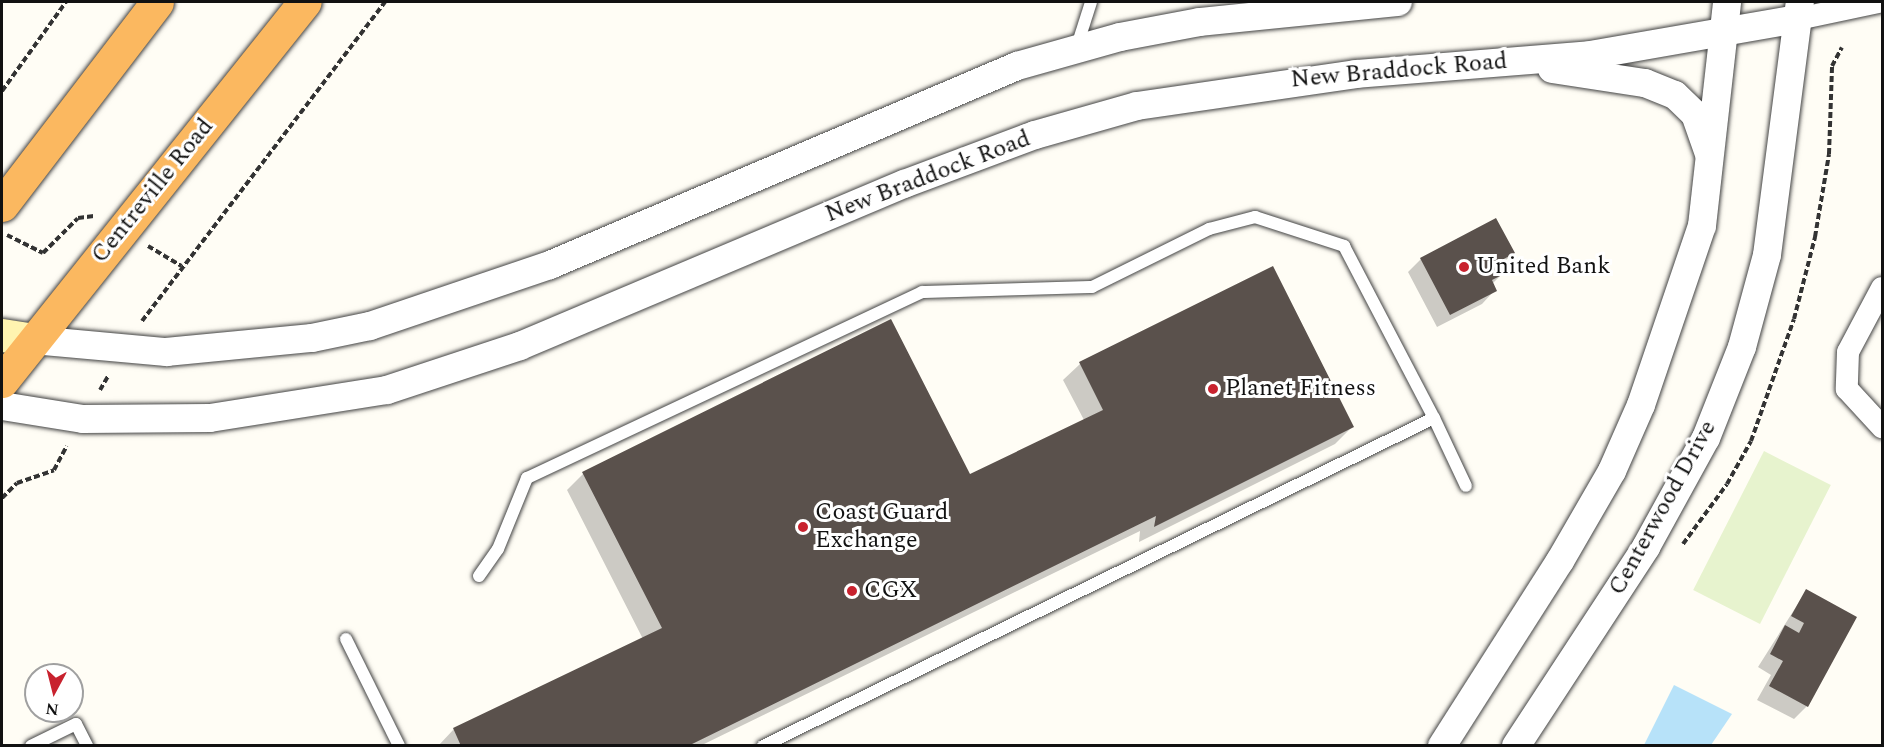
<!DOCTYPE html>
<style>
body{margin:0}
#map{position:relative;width:1884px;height:747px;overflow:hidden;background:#fffdf5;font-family:Spectral,serif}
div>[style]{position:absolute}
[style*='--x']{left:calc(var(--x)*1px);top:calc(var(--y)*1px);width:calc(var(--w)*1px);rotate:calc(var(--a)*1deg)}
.pitch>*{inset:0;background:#e7f3ce;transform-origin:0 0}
.water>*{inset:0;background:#b7e2f9}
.shadow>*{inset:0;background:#0003}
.building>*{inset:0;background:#5a514c}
.path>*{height:4px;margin-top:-2px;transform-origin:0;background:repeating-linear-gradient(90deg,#333 0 6px,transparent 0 9px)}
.roads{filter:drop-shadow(0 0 2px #444) drop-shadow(0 0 2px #444)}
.service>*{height:12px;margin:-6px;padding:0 6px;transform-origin:6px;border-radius:6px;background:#fff}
.minor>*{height:22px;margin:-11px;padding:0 11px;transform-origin:11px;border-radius:11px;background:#fff}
.tertiary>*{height:28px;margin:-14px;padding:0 14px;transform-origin:14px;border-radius:14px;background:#fff}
.secondary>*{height:33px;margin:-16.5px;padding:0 16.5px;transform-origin:16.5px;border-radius:16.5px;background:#fff4b0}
.trunk>*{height:33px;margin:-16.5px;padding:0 16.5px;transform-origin:16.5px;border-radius:16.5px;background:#fbb860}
.dots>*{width:16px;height:16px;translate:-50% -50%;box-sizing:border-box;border:3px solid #fff;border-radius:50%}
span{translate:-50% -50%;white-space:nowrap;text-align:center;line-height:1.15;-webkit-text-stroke:6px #fff;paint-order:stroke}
.street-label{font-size:24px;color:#111}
.poi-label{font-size:24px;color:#111}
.left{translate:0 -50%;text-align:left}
.frame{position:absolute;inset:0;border:3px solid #111;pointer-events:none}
.north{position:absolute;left:24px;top:663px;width:60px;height:60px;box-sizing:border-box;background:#fff;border:2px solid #a0a0a0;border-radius:50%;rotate:187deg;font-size:16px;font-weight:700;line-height:24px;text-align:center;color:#111}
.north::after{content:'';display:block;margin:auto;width:21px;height:27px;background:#c8222e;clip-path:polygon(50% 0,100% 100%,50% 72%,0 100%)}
</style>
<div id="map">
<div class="pitch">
<div style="left:1764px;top:451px;width:75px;height:156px;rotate:27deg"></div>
</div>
<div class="water">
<div style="clip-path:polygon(1674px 685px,1732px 714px,1711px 745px,1644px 745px)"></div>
</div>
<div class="shadow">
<div style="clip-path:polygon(1513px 253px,1501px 265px,1504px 272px,1492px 284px,1495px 290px,1482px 304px,1437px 327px,1408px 272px,1421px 259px)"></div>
<div style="clip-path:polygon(1080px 364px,1352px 427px,1335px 444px,1139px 542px,1140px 531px,700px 746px,438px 746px,454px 729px,643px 639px,567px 490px,583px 474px,969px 476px,1084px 420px,1063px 380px)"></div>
<div style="clip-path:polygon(1806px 591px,1807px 706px,1794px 719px,1757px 700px,1771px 675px,1758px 667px)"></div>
</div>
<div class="building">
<div style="clip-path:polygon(1496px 218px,1515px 253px,1500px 261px,1506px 273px,1492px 280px,1497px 291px,1450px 315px,1420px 258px)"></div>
<div style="clip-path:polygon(1273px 266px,1354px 427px,1154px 527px,1156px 516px,688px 746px,461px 746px,453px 728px,662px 628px,582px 472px,891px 319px,970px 474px,1103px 410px,1079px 362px)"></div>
<div style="clip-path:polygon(1806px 589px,1857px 617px,1808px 707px,1769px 686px,1783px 661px,1770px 654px,1785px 625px,1799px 633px,1804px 623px,1791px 616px)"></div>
</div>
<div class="path">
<div style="--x:2;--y:91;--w:110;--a:-54.3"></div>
<div style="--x:7;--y:235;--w:40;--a:26.6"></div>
<div style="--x:43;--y:253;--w:49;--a:-45"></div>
<div style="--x:78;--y:218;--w:16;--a:-7"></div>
<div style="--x:148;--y:246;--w:39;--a:31"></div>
<div style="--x:142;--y:321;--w:401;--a:-52.7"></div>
<div style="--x:100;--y:390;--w:16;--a:-60"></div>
<div style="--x:2;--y:498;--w:21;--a:-45"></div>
<div style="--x:17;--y:483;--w:39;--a:-19"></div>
<div style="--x:54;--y:470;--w:27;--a:-62"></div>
<div style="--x:1683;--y:544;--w:74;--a:-53.7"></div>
<div style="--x:1727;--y:484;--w:49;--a:-60.8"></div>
<div style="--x:1751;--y:441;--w:129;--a:-70.6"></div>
<div style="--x:1794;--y:319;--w:85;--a:-75.6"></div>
<div style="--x:1815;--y:237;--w:84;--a:-80.4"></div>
<div style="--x:1829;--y:154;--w:88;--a:-88"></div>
<div style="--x:1832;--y:66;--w:21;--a:-62"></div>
</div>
<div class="roads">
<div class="service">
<div style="--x:1077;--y:46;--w:46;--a:-72.3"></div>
<div style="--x:1434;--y:418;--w:75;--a:64.8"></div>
<div style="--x:479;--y:576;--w:33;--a:-55"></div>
<div style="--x:498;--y:549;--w:77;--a:-67.8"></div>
<div style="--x:527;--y:478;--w:437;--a:-25.2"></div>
<div style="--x:922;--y:292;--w:170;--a:-1.7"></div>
<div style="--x:1092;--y:287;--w:131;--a:-26.4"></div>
<div style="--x:1209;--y:229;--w:48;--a:-14.6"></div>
<div style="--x:1255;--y:217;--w:94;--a:18"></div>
<div style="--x:1344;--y:246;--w:194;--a:62.4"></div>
<div style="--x:1434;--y:418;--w:747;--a:153.95"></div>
<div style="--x:346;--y:639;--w:119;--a:63.6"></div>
<div style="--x:31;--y:746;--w:50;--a:-26.1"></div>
<div style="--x:76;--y:724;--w:25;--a:63"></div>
</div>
<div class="minor">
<div style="--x:1798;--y:19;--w:82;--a:-12"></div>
<div style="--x:1882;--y:288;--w:72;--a:118"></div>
<div style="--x:1848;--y:352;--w:37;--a:92"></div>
<div style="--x:1847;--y:389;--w:52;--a:47.4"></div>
</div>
<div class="tertiary">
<div style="--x:1552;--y:69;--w:94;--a:8.6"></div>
<div style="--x:1645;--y:83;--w:32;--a:22"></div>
<div style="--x:1675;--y:95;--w:28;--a:44"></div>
<div style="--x:1695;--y:114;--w:42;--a:70.7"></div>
<div style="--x:33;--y:340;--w:134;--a:5.2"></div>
<div style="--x:166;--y:352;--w:147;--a:-5.5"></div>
<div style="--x:312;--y:338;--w:59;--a:-11.7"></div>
<div style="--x:370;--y:326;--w:190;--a:-18.7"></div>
<div style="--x:550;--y:265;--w:508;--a:-23.08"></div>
<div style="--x:1017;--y:66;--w:107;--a:-15.7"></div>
<div style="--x:1120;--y:37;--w:81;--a:-10.6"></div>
<div style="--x:1200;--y:22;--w:199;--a:-5.8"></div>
<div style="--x:2;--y:406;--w:82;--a:9.1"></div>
<div style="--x:83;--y:419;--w:127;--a:-0.5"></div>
<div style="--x:210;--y:418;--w:179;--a:-9"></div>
<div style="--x:387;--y:390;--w:140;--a:-18.3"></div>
<div style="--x:520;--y:346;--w:417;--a:-22.9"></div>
<div style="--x:904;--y:184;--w:140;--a:-20.5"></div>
<div style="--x:1035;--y:135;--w:106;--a:-15.9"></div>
<div style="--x:1137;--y:106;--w:221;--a:-8.3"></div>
<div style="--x:1356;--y:74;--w:236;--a:-4.6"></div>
<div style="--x:1591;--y:55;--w:210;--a:-9.9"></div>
<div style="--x:1442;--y:746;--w:219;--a:-57.5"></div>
<div style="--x:1560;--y:561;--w:104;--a:-60"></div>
<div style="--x:1612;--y:471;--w:72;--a:-66.3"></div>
<div style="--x:1641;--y:405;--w:189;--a:-71.2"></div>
<div style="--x:1702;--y:226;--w:225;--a:-83.6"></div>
<div style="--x:1516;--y:746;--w:238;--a:-56.8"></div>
<div style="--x:1646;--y:547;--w:124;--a:-61.2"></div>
<div style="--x:1706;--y:438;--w:98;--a:-68.4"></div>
<div style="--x:1742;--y:347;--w:95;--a:-74.8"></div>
<div style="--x:1767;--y:255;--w:255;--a:-82.6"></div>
</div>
<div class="secondary">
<div style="--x:2;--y:335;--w:31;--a:9"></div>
</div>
<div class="trunk">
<div style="--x:2;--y:205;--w:255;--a:-52.6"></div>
<div style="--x:2;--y:381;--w:485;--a:-51.4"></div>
</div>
</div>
<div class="dots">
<div style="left:1464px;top:267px;background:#c8222e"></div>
<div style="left:1213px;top:389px;background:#c8222e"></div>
<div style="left:803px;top:527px;background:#c8222e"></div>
<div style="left:852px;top:591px;background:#c8222e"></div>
</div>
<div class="street-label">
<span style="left:1399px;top:71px;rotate:-5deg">New Braddock Road</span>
<span style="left:928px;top:177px;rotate:-21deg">New Braddock Road</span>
<span style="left:153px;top:191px;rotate:-51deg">Centreville Road</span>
<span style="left:1663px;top:508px;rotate:-61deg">Centerwood Drive</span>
</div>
<div class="poi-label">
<span class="left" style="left:1476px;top:267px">United Bank</span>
<span class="left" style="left:1225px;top:389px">Planet Fitness</span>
<span class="left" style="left:815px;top:527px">Coast Guard<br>Exchange</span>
<span class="left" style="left:864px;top:591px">CGX</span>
</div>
<div class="frame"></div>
<div class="north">N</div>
</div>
